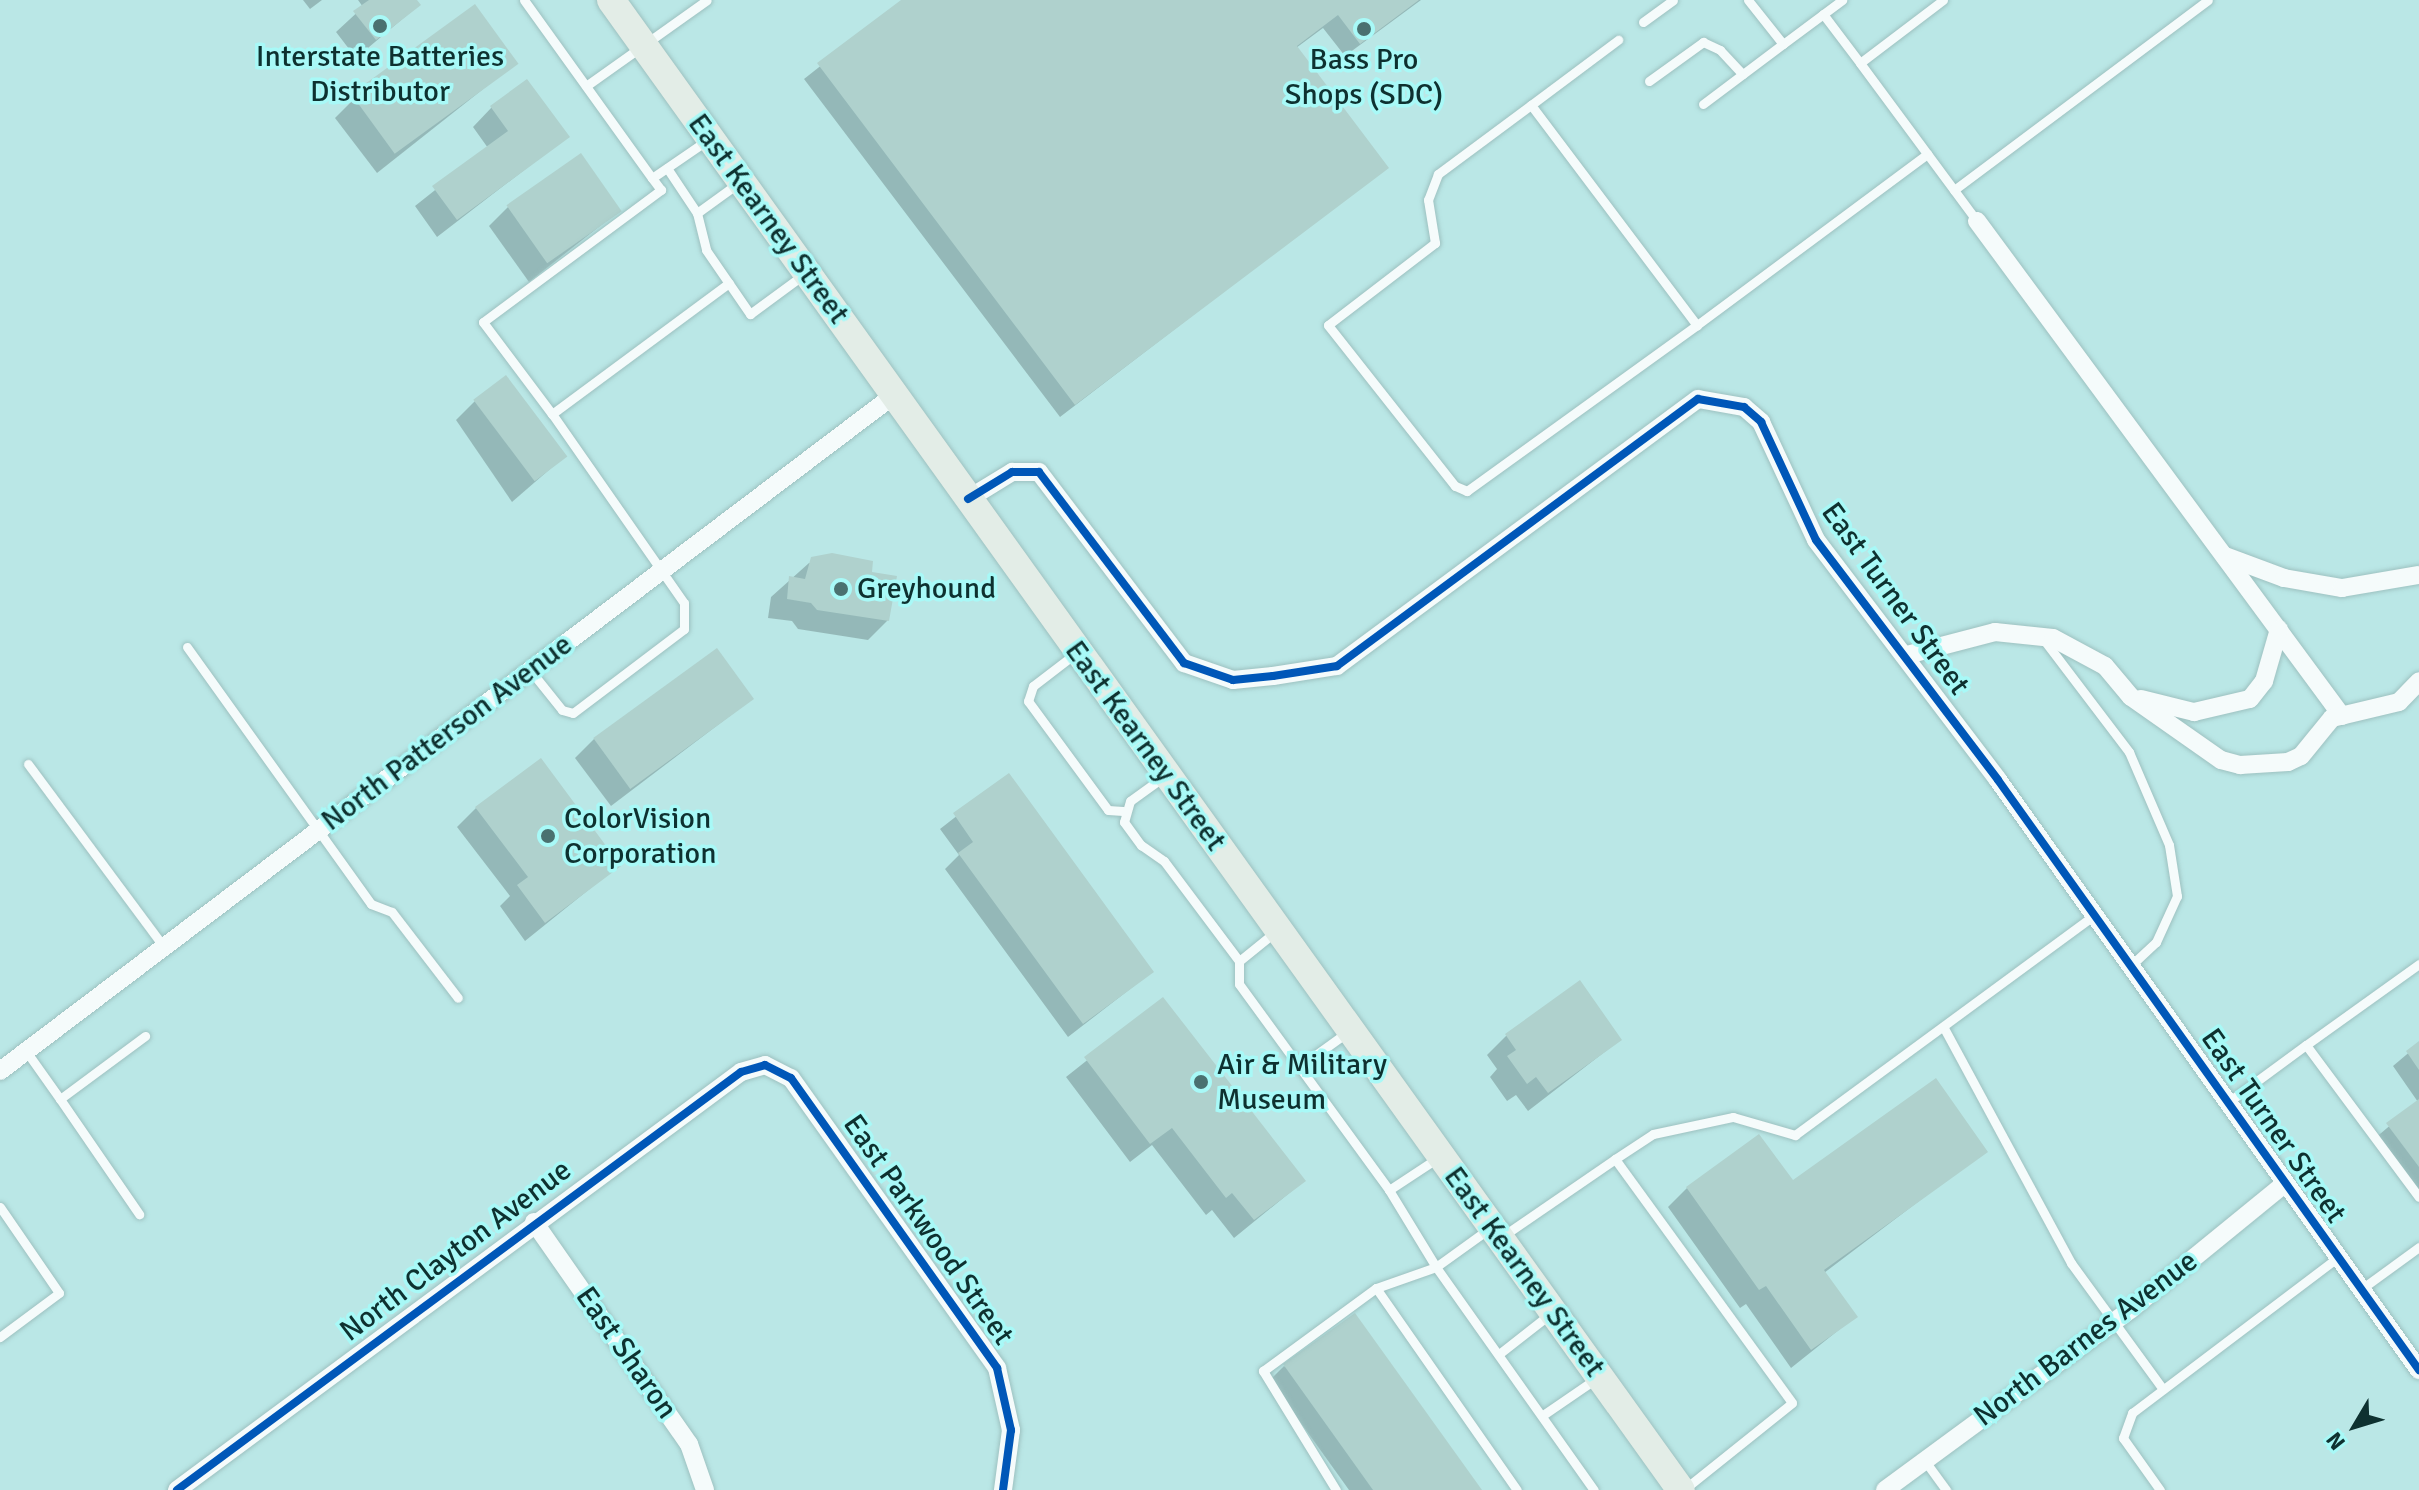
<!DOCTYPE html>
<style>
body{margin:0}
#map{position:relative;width:2419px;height:1490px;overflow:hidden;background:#bae7e6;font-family:Signika,sans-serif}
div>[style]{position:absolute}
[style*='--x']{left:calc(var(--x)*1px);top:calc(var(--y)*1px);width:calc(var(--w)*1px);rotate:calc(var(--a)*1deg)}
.shadow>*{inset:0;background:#0003}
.building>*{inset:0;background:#afd1cd;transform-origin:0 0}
.roads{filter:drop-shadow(0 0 2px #9dc1c0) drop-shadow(0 0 2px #9dc1c0)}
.service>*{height:9px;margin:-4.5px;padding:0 4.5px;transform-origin:4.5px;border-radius:4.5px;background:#f5fbfb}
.minor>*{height:18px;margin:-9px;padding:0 9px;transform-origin:9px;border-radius:9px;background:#f5fbfb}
.primary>*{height:28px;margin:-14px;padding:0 14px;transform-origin:14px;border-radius:14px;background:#e3ede7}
.cycleway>*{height:8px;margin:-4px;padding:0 4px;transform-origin:4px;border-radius:4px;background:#0057b8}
.dots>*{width:22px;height:22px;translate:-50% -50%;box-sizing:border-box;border:4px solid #a8f9f7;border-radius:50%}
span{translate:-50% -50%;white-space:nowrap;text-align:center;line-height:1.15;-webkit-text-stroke:7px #a8f9f7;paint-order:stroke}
.poi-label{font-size:30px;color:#0e3130}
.left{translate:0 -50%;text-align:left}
.street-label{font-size:30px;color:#0e3130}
.north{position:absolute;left:2315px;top:1386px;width:80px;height:80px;-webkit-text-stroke:6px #a8f9f7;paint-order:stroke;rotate:232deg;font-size:22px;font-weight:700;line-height:32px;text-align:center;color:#0e3130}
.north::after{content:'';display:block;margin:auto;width:28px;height:36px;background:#0e3130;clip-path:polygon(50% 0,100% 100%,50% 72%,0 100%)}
</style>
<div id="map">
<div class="shadow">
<div style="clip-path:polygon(303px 0,322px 0,310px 9px)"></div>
<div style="clip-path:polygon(358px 0,415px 0,419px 5px,356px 58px,336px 32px,363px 7px)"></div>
<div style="clip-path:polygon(904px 0,1421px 0,1345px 56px,1323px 28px,1296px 48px,1386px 167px,1060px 417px,804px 79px)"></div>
<div style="clip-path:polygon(516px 63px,377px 173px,335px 118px,354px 99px)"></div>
<div style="clip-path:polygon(492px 107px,567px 137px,437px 237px,415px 206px,488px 148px,473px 127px)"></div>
<div style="clip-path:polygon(508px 207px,619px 211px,529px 282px,489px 226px)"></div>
<div style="clip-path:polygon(475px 401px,565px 456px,512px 502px,456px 420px)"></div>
<div style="clip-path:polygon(809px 563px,870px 573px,888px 620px,868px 640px,798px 629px,792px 621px,768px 618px,771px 597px)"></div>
<div style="clip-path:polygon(752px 699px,611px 806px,575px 758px,594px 739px)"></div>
<div style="clip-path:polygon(1008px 776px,1152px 972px,1068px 1037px,945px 869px,959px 855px,940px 829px)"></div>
<div style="clip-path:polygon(476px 808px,618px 866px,525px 941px,500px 906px,510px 896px,457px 827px)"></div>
<div style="clip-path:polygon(1163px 1000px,1304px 1181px,1234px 1238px,1212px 1210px,1206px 1215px,1152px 1145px,1130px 1162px,1066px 1077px)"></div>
<div style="clip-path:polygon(1506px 1036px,1620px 1040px,1528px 1111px,1516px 1095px,1507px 1101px,1490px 1077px,1497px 1069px,1487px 1055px)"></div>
<div style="clip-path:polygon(2419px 1044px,2419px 1200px,2374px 1139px,2418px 1102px,2393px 1066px)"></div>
<div style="clip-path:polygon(1985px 1151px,1824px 1273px,1855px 1317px,1791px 1368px,1746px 1304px,1740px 1308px,1668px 1207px,1687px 1188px,1793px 1183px)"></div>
<div style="clip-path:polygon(1284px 1366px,1480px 1490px,1349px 1490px,1270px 1380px)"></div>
</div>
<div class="building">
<div style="clip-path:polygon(369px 0,417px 0,421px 5px,376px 40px,353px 11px)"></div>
<div style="clip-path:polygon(901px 0,1419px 0,1360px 44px,1338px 15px,1297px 46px,1389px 168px,1075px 405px,817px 63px)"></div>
<div style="left:475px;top:4px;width:74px;height:153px;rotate:54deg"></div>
<div style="clip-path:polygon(527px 79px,570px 137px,457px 220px,432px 186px,508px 131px,490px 106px)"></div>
<div style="left:581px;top:153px;width:71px;height:91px;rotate:55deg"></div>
<div style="left:506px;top:375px;width:102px;height:41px;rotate:53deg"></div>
<div style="clip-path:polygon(832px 553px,873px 561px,872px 572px,897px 576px,889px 621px,817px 610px,811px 603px,787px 599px,789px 576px,805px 579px,811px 557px)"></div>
<div style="left:717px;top:648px;width:63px;height:153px;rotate:54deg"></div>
<div style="clip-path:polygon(541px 758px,621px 866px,545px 923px,517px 885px,528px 877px,475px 807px)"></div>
<div style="clip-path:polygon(1009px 773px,1154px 972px,1083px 1024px,958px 853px,973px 842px,953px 813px)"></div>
<div style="clip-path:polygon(1580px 980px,1622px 1040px,1548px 1093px,1536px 1077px,1527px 1084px,1507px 1056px,1516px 1050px,1505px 1034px)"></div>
<div style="clip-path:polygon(1163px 997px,1306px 1181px,1254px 1220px,1232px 1193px,1226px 1198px,1172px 1128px,1150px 1144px,1084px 1057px)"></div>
<div style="clip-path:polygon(2419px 1041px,2419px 1070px,2406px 1051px)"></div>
<div style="clip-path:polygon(1936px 1078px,1988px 1152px,1824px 1270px,1858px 1317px,1811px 1350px,1766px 1286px,1759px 1290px,1686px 1187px,1759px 1134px,1793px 1180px)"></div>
<div style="clip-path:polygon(2419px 1099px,2419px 1167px,2386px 1123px)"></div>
<div style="clip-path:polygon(1355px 1313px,1482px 1490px,1373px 1490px,1283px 1364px)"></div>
</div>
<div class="roads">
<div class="service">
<div style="--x:524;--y:0;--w:219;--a:54.3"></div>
<div style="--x:652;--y:178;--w:69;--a:-34.4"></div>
<div style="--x:1748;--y:0;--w:56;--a:51.5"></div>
<div style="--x:1783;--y:44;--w:74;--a:-36.7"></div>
<div style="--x:1943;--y:0;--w:104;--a:142.8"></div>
<div style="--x:1860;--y:63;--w:197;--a:53.5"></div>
<div style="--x:1823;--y:14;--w:61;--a:52.9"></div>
<div style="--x:1643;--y:22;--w:37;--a:-36"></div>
<div style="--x:1649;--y:81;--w:67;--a:-35.8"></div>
<div style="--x:1703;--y:42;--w:19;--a:25"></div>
<div style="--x:1720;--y:50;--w:33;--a:47"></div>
<div style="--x:586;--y:86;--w:148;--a:-35.4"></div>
<div style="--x:1703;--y:104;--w:100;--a:-36.9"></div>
<div style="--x:1531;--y:105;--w:109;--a:-36.8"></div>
<div style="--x:667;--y:168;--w:54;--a:56.3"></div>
<div style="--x:697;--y:213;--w:38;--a:76"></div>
<div style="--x:706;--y:250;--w:78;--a:55.5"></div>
<div style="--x:750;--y:314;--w:66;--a:-36.3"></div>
<div style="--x:1954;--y:190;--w:317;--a:-36.8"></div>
<div style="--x:697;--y:213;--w:49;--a:-35.9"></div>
<div style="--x:1697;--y:325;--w:284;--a:144.2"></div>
<div style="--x:1467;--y:491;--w:13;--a:-157"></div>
<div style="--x:1455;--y:486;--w:205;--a:-128.3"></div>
<div style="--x:1328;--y:325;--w:135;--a:-37.5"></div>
<div style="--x:1435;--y:243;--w:44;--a:-99.2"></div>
<div style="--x:1428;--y:200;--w:28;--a:-69"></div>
<div style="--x:1438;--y:174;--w:116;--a:-36.6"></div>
<div style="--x:1531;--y:105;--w:276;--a:53"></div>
<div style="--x:1697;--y:325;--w:287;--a:-36.6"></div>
<div style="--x:552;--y:414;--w:115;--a:-126.9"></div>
<div style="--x:483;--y:322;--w:222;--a:-36.6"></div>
<div style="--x:661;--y:190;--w:15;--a:-127"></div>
<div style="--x:2044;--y:640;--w:141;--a:52.8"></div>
<div style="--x:2129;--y:752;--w:101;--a:66.7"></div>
<div style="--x:2169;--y:845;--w:52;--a:81.1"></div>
<div style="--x:2177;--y:896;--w:51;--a:114.5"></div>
<div style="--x:2156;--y:942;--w:35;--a:137"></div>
<div style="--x:187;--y:647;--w:316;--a:54.4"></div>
<div style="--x:371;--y:904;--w:22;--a:21"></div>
<div style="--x:392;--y:912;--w:108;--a:52.5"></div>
<div style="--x:1076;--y:653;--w:54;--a:142.5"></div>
<div style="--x:1033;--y:686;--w:16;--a:108"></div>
<div style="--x:1028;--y:701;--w:135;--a:53.7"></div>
<div style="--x:1108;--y:810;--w:15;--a:4"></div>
<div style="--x:530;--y:670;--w:51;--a:51.3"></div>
<div style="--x:562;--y:710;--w:11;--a:15"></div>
<div style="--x:573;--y:713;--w:139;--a:-37.1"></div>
<div style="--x:684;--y:629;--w:26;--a:-90"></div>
<div style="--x:684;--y:603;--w:231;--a:-124.9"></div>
<div style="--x:552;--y:414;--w:220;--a:-36.5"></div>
<div style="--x:28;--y:764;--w:228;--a:53.4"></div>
<div style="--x:1166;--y:775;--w:44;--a:144.2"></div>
<div style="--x:1130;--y:801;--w:22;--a:106"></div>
<div style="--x:1124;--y:822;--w:29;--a:54"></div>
<div style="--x:1141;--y:845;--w:28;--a:35"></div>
<div style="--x:1164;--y:861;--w:125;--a:53.1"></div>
<div style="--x:1275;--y:932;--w:46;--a:141.1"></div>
<div style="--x:1239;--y:961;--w:23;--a:90"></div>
<div style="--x:1239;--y:984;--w:255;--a:53.9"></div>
<div style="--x:1389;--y:1190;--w:90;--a:58.6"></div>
<div style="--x:1436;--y:1267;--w:273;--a:54.7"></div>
<div style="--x:1944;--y:1028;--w:267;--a:61.6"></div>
<div style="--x:2071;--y:1263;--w:156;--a:53.9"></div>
<div style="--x:2306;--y:1045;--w:139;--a:-35.6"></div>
<div style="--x:26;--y:1051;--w:59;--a:54.7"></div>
<div style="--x:60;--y:1099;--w:106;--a:-36.5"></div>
<div style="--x:1299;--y:1067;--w:62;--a:-35.8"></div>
<div style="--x:60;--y:1099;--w:140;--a:55.5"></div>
<div style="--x:2227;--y:1103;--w:98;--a:-36.3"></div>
<div style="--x:2306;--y:1045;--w:189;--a:53.4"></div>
<div style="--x:1615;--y:1159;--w:45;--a:-33.3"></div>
<div style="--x:1653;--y:1134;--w:82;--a:-12"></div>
<div style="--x:1733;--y:1117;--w:65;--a:16.2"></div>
<div style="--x:1795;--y:1135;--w:371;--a:-36.3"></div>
<div style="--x:1389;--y:1190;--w:60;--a:-33.4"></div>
<div style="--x:0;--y:1207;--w:104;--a:55.5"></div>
<div style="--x:59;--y:1293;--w:74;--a:143.3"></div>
<div style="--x:1490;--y:1228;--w:67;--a:144.2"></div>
<div style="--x:1436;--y:1267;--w:64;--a:160.7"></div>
<div style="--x:1376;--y:1288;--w:246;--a:55.1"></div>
<div style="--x:1503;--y:1236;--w:136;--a:-34.5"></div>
<div style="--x:1615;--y:1159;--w:301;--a:54"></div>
<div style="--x:1792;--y:1403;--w:136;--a:141.3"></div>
<div style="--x:2360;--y:1290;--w:73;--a:-36.1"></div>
<div style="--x:1499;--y:1354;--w:65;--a:-38.1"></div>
<div style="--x:1543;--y:1415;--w:65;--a:-34.4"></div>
<div style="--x:1925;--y:1461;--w:36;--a:54"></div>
<div style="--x:1336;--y:1490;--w:140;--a:-121.5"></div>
<div style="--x:1263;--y:1371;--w:140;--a:-36.3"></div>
<div style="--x:2160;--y:1490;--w:64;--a:-125.4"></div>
<div style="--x:2123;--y:1438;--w:27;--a:-70"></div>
<div style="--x:2132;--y:1413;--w:257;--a:-37.1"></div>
</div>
<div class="minor">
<div style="--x:1977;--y:221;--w:615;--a:53.6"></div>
<div style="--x:968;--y:499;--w:52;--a:-31.5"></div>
<div style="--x:1012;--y:472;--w:27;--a:0"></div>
<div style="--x:1039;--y:472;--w:240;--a:52.8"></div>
<div style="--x:1184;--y:663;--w:52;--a:19.1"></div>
<div style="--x:1233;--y:680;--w:40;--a:-5.7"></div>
<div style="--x:1273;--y:676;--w:65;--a:-8.9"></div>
<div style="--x:1337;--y:666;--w:449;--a:-36.5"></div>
<div style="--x:1698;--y:399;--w:47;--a:9.9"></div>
<div style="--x:1744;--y:407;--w:23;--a:41"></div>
<div style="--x:1761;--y:422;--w:130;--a:65"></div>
<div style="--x:1816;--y:540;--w:301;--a:52.8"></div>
<div style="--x:1998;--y:780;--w:725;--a:54.49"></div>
<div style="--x:2225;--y:556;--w:63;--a:20.4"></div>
<div style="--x:2284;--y:578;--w:59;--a:9.8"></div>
<div style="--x:2342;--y:588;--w:78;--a:-9.6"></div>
<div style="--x:1907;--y:655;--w:91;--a:-14.6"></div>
<div style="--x:1995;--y:632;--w:58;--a:5.9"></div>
<div style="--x:2053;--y:638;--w:59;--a:28.3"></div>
<div style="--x:2105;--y:666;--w:40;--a:50"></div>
<div style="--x:2131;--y:697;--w:110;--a:35"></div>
<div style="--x:2221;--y:760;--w:20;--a:15"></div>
<div style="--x:2240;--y:765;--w:48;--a:-3.6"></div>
<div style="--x:2288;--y:762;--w:14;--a:-25"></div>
<div style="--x:2301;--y:756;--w:49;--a:-50.8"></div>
<div style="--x:2332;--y:718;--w:69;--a:-13.4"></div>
<div style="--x:2399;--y:702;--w:29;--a:-46"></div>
<div style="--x:2141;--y:699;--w:55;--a:13.8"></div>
<div style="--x:2194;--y:712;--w:57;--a:-13.1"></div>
<div style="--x:2250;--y:699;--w:23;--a:-52"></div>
<div style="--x:2264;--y:681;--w:54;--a:-73.9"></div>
<div style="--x:0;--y:1071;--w:1121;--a:-37.09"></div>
<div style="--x:534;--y:1222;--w:271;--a:55.1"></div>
<div style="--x:689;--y:1444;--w:49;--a:70.8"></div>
<div style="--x:177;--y:1490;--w:702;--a:-36.54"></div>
<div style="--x:741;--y:1072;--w:25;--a:-16"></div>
<div style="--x:765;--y:1065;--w:29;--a:27"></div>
<div style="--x:791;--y:1078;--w:356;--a:54.6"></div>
<div style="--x:997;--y:1368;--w:64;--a:77.3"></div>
<div style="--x:1011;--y:1430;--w:61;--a:97.6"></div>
<div style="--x:1885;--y:1490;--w:305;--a:-36.3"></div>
<div style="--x:2131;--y:1309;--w:198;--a:-39.2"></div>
</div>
<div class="primary">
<div style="--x:611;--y:0;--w:1834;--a:54.32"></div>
</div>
</div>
<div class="cycleway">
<div style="--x:968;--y:499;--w:52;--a:-31.5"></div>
<div style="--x:1012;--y:472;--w:27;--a:0"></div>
<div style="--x:1039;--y:472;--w:240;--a:52.8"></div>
<div style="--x:1184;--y:663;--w:52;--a:19.1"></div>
<div style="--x:1233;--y:680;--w:40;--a:-5.7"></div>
<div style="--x:1273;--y:676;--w:65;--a:-8.9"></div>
<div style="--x:1337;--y:666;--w:449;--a:-36.5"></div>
<div style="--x:1698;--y:399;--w:47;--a:9.9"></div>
<div style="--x:1744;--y:407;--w:23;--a:41"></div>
<div style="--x:1761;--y:422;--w:130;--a:65"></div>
<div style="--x:1816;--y:540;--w:301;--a:52.8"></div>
<div style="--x:1998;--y:780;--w:725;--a:54.49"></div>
<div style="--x:177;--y:1490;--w:702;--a:-36.54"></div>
<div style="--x:741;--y:1072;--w:25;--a:-16"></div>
<div style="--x:765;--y:1065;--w:29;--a:27"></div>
<div style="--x:791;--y:1078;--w:356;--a:54.6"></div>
<div style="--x:997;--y:1368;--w:64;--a:77.3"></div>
<div style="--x:1011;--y:1430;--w:61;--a:97.6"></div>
</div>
<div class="dots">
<div style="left:380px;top:26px;background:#4a7170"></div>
<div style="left:1364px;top:29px;background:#4a7170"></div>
<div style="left:841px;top:589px;background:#4a7170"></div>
<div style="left:548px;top:836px;background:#4a7170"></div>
<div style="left:1201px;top:1082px;background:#4a7170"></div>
</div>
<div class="poi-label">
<span style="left:380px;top:74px">Interstate Batteries<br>Distributor</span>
<span style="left:1364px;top:77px">Bass Pro<br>Shops (SDC)</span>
<span class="left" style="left:857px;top:589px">Greyhound</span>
<span class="left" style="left:564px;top:836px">ColorVision<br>Corporation</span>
<span class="left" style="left:1217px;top:1082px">Air &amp; Military<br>Museum</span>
</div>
<div class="street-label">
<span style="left:768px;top:219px;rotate:54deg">East Kearney Street</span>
<span style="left:1895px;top:599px;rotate:54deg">East Turner Street</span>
<span style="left:447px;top:733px;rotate:-37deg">North Patterson Avenue</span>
<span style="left:1145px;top:746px;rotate:54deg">East Kearney Street</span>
<span style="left:2273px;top:1126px;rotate:55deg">East Turner Street</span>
<span style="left:928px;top:1230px;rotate:55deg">East Parkwood Street</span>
<span style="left:456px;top:1251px;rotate:-37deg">North Clayton Avenue</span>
<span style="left:1524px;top:1272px;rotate:54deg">East Kearney Street</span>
<span style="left:2086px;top:1339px;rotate:-37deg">North Barnes Avenue</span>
<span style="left:626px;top:1353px;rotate:55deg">East Sharon</span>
</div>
<div class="north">N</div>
</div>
